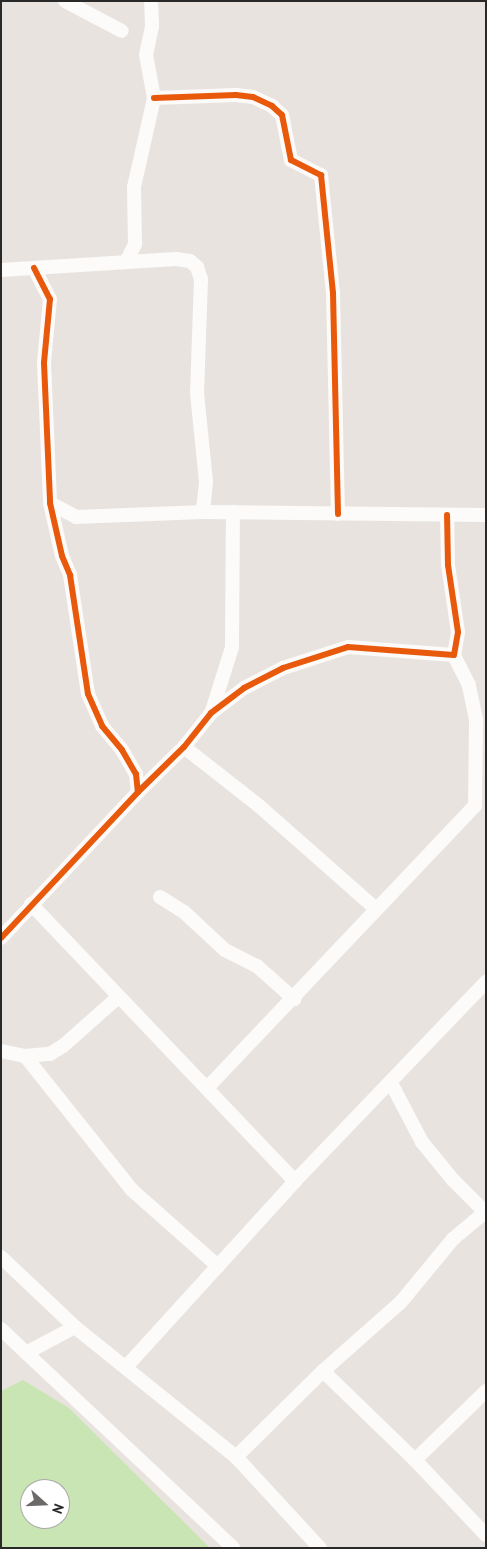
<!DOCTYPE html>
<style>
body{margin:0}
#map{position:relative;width:487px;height:1549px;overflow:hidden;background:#e8e3de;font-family:"PT Sans",sans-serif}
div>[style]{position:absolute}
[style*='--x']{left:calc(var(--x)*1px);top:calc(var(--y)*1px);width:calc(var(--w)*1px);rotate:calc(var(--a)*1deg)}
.green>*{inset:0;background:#cae5b4}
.minor>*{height:14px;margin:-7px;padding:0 7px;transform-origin:7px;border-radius:7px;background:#fcfbfa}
.cycleway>*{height:6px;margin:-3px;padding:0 3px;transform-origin:3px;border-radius:3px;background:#e8590c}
span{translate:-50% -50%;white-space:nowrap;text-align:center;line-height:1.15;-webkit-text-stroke:4px #fff;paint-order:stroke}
.frame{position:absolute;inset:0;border:2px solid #292929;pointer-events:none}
.north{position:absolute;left:20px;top:1479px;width:50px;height:50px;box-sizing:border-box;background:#fff;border:1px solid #a9a9a9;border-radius:50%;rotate:110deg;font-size:14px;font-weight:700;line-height:20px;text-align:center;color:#292929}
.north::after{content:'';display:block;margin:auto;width:18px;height:22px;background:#6c6a68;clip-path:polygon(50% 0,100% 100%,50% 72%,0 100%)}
</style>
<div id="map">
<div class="green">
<div style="clip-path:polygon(evenodd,23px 1380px,69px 1408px,210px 1548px,1px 1548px,1px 1391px,23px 1380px,30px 1489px,60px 1489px,60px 1519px,30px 1519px,30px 1489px)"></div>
</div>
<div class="minor">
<div style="--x:65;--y:1;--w:64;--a:27.8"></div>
<div style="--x:154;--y:98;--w:82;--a:-2.1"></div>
<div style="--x:236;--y:95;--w:17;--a:7"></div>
<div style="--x:253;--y:97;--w:21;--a:25"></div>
<div style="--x:272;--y:106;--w:13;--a:42"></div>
<div style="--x:282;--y:115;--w:46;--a:78.7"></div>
<div style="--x:291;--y:160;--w:34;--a:27"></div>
<div style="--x:321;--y:175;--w:119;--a:84.2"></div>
<div style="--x:333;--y:293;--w:221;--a:88.7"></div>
<div style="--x:127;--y:260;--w:18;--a:-63"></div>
<div style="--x:135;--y:244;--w:57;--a:-91"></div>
<div style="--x:134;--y:187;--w:91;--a:-77.3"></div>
<div style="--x:154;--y:98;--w:44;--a:-100.5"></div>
<div style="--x:146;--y:55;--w:30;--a:-78"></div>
<div style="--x:152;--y:26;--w:25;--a:-92"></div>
<div style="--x:34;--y:268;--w:35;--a:63"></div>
<div style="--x:50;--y:299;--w:64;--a:95.4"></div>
<div style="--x:44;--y:363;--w:140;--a:87.5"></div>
<div style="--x:50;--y:503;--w:54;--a:77.2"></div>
<div style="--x:62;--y:556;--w:21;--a:67"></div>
<div style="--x:70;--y:575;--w:120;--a:81.4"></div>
<div style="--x:88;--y:694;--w:35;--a:66"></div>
<div style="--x:102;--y:726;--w:31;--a:50"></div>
<div style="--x:122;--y:750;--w:28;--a:60"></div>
<div style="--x:136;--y:774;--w:18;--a:84"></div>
<div style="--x:1;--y:270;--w:175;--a:-3.6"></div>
<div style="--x:176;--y:259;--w:14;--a:8"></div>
<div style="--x:190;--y:261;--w:9;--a:41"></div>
<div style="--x:197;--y:267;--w:13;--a:72"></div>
<div style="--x:201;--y:279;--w:114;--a:92"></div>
<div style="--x:197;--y:393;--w:89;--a:84.2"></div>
<div style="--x:206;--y:482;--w:30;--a:96"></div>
<div style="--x:50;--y:503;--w:30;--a:28"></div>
<div style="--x:76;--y:517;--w:127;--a:-2.3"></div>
<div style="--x:203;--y:512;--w:283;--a:0.6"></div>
<div style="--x:212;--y:711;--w:67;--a:-72.6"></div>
<div style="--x:232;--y:647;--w:135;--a:-89.6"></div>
<div style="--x:184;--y:747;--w:94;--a:38.1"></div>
<div style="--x:258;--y:805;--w:157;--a:41.4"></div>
<div style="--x:160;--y:897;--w:28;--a:32"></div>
<div style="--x:184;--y:912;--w:56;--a:42.8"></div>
<div style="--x:225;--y:950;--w:36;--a:27"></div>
<div style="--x:257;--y:966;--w:50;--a:41.7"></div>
<div style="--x:31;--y:904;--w:383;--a:46.4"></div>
<div style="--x:1;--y:938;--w:200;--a:-46.8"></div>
<div style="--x:138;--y:792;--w:64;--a:-44.4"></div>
<div style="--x:184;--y:747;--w:43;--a:-51.5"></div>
<div style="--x:211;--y:713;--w:41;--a:-37.1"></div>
<div style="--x:244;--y:688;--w:44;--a:-27.1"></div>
<div style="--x:283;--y:668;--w:68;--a:-17.9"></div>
<div style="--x:348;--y:647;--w:106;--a:4.3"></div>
<div style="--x:454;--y:655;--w:23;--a:-80"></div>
<div style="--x:458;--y:632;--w:68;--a:-98.5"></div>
<div style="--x:448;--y:565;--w:50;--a:-91.1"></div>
<div style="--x:1;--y:1051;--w:25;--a:12"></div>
<div style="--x:25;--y:1056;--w:25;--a:-5"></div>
<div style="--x:50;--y:1054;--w:15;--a:-32"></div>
<div style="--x:63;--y:1046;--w:72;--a:-41.6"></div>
<div style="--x:25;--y:1056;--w:171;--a:51.4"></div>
<div style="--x:132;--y:1190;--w:115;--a:41.5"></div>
<div style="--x:391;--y:1083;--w:67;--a:62.3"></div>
<div style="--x:422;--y:1142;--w:49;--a:50.8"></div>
<div style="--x:453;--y:1180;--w:47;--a:45"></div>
<div style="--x:207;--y:1088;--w:389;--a:-46.5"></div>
<div style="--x:475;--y:806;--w:87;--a:-89.3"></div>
<div style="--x:476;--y:719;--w:35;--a:-102"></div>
<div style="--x:469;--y:685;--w:34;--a:-117"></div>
<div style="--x:1;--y:1257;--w:102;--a:43.4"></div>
<div style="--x:75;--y:1327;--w:207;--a:38.9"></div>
<div style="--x:236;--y:1457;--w:124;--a:47.3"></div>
<div style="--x:1;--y:1329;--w:319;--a:43.3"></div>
<div style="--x:26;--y:1353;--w:55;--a:-28"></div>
<div style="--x:126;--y:1367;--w:251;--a:-47.7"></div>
<div style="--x:295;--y:1181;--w:276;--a:-46.2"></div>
<div style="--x:323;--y:1371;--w:128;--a:44.1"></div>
<div style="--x:415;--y:1460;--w:103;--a:46.6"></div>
<div style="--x:236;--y:1457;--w:122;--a:-44.7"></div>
<div style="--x:323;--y:1371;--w:104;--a:-41.5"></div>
<div style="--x:401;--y:1302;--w:82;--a:-50.5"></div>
<div style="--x:453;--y:1239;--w:42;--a:-40.2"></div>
<div style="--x:415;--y:1460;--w:99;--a:-44.2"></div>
</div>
<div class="cycleway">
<div style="--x:154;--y:98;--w:82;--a:-2.1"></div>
<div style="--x:236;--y:95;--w:17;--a:7"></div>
<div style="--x:253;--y:97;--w:21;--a:25"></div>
<div style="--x:272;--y:106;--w:13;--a:42"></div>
<div style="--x:282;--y:115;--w:46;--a:78.7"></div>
<div style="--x:291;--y:160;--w:34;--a:27"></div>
<div style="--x:321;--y:175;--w:119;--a:84.2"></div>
<div style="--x:333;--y:293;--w:221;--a:88.7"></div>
<div style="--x:34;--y:268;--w:35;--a:63"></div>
<div style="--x:50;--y:299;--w:64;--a:95.4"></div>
<div style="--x:44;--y:363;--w:140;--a:87.5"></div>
<div style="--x:50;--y:503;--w:54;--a:77.2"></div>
<div style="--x:62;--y:556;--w:21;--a:67"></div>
<div style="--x:70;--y:575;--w:120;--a:81.4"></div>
<div style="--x:88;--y:694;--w:35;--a:66"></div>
<div style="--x:102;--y:726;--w:31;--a:50"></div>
<div style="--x:122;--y:750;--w:28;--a:60"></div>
<div style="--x:136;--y:774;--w:18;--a:84"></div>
<div style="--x:1;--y:938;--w:200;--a:-46.8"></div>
<div style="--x:138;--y:792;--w:64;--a:-44.4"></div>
<div style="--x:184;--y:747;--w:43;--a:-51.5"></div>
<div style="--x:211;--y:713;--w:41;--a:-37.1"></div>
<div style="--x:244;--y:688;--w:44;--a:-27.1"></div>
<div style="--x:283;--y:668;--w:68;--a:-17.9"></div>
<div style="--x:348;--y:647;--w:106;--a:4.3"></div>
<div style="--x:454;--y:655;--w:23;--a:-80"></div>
<div style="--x:458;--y:632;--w:68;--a:-98.5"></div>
<div style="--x:448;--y:565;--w:50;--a:-91.1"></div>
</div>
<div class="frame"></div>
<div class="north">N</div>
</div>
